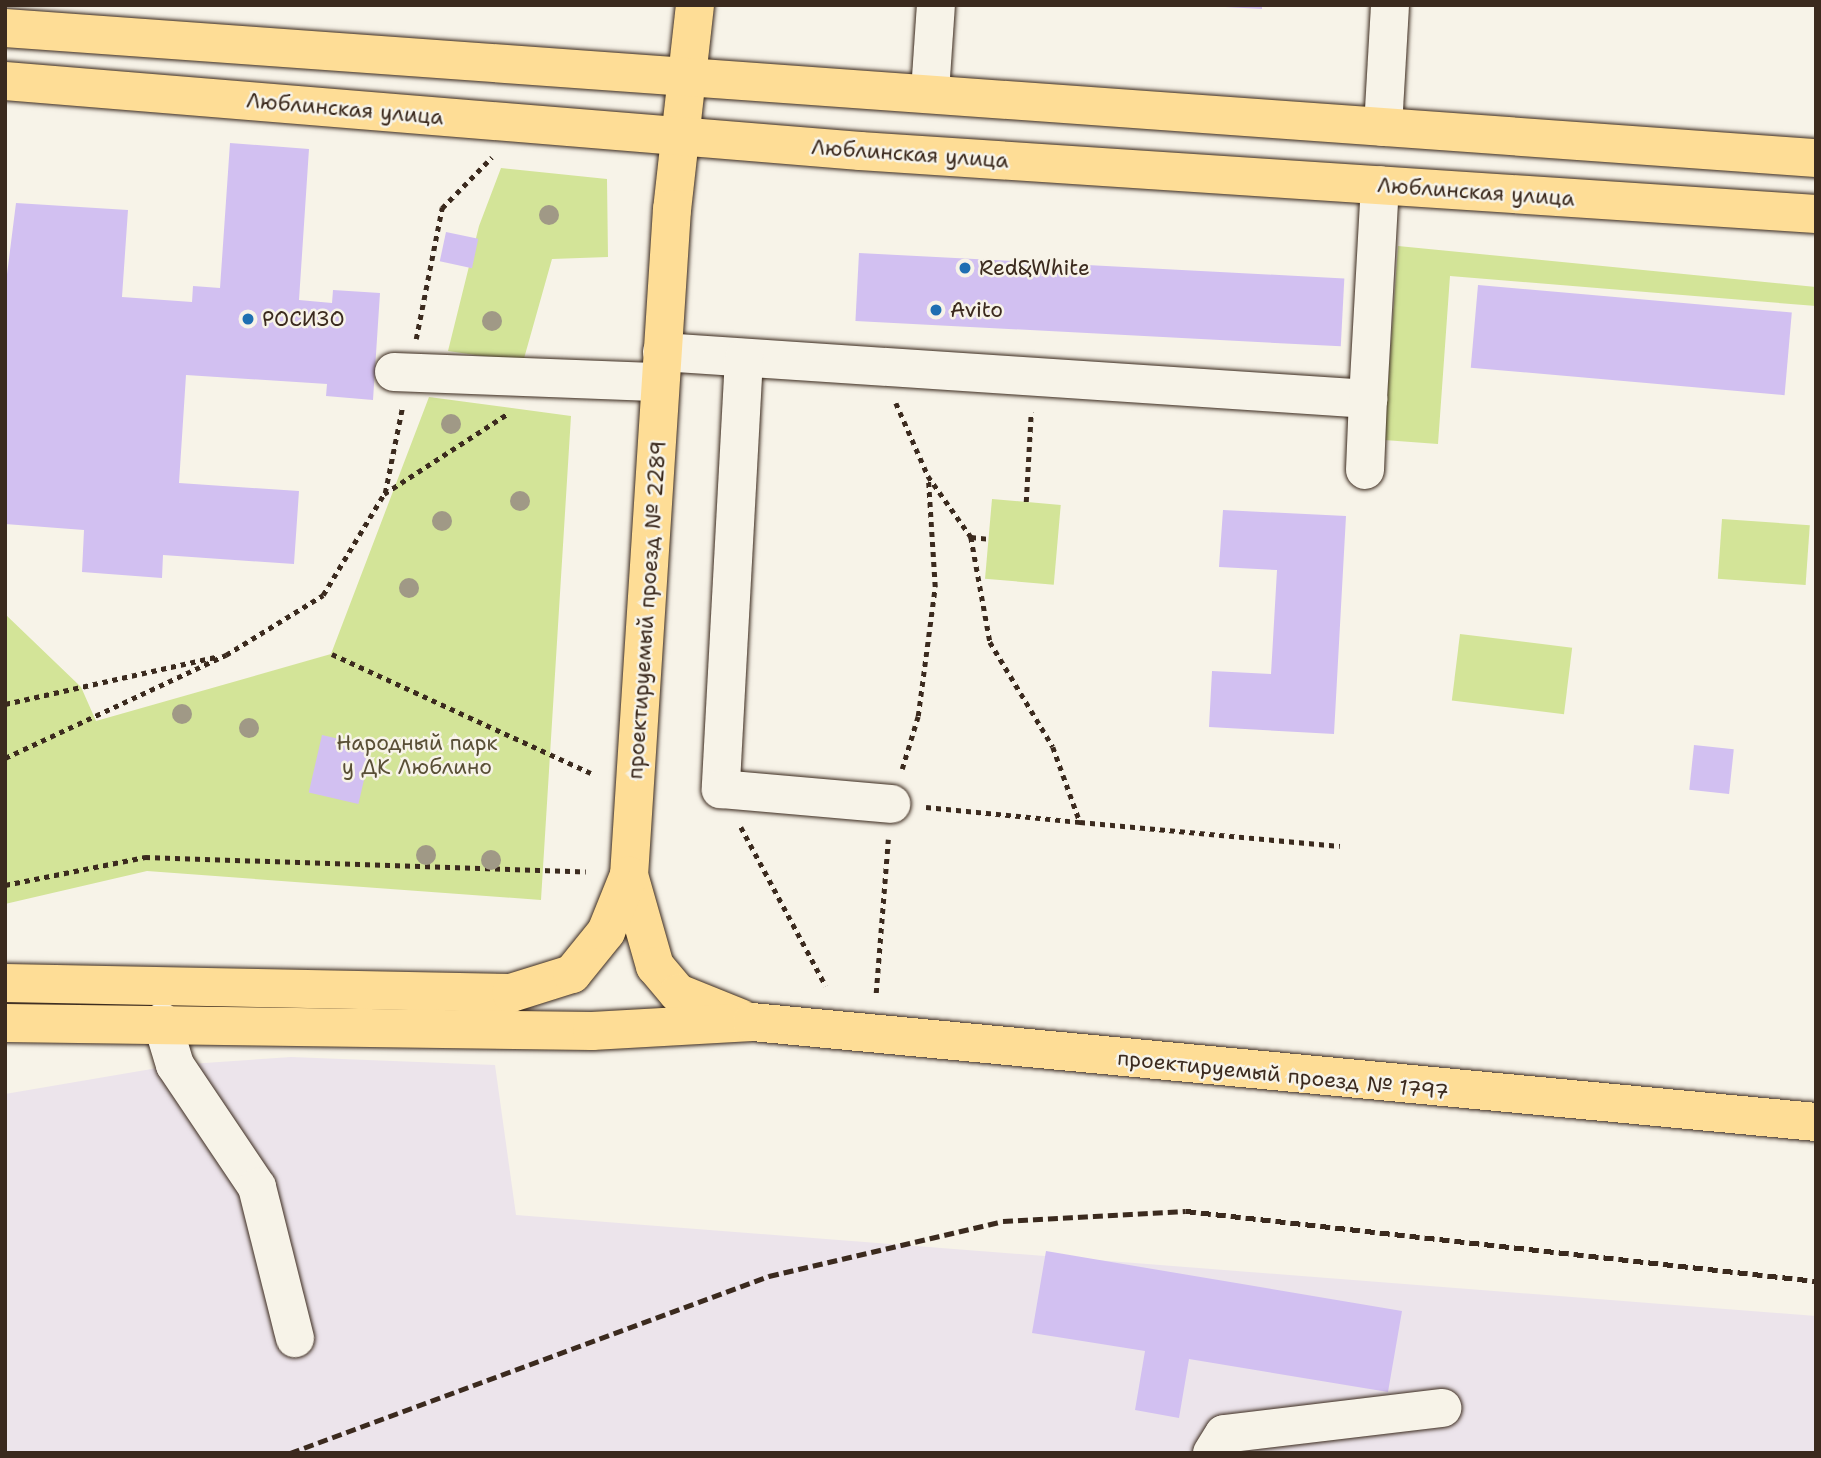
<!DOCTYPE html>
<meta charset="utf-8">
<style>
body{margin:0}
#map{position:relative;width:1821px;height:1458px;overflow:hidden;background:#f7f3e8;font-family:"Shantell Sans",sans-serif}
div>[style]{position:absolute}
[style*='--x']{left:calc(var(--x)*1px);top:calc(var(--y)*1px);width:calc(var(--w)*1px);rotate:calc(var(--a)*1deg)}
.built>*{inset:0;background:#ece4eb}
.green>*{inset:0;background:#d3e498;transform-origin:0 0}
.building>*{inset:0;background:#d2c0f1;transform-origin:0 0}
.path>*{height:4.5px;margin-top:-2.25px;transform-origin:0;background:repeating-linear-gradient(90deg,#3b2a1e 0 5px,transparent 0 10px)}
.roads{filter:drop-shadow(0 0 2px #3b2a1e) drop-shadow(0 0 2px #3b2a1e)}
.minor>*{height:38px;margin:-19px;padding:0 19px;transform-origin:19px;border-radius:19px;background:#f7f3e8}
.major>*{height:38px;margin:-19px;padding:0 19px;transform-origin:19px;border-radius:19px;background:#fedd96}
.rail>*{height:5px;margin-top:-2.5px;transform-origin:0;background:repeating-linear-gradient(90deg,#3b2a1e 0 10px,transparent 0 15px)}
.trees>*{width:20px;height:20px;margin:-10px;border-radius:50%;background:#a09986}
.dots>*{width:19px;height:19px;translate:-50% -50%;box-sizing:border-box;border:4px solid #f7f3e8;border-radius:50%}
span{translate:-50% -50%;white-space:nowrap;text-align:center;line-height:1.15;-webkit-text-stroke:5px #f7f3e8;paint-order:stroke}
.street-label{font-size:21px;color:#3b2a1e}
.poi-label{font-size:21px;color:#3b2a1e}
.left{translate:0 -50%;text-align:left}
.park-label{font-size:21px;color:#594f36}
.frame{position:absolute;inset:0;border:7px solid #3b2a1e;pointer-events:none}
</style>
<div id="map">
<div class="built">
<div style="clip-path:polygon(291px 1057px,495px 1065px,516px 1215px,1816px 1316px,1816px 1453px,5px 1453px,5px 1094px,175px 1065px)"></div>
</div>
<div class="green">
<div style="clip-path:polygon(501px 168px,607px 179px,608px 257px,552px 259px,523px 362px,448px 351px,479px 226px)"></div>
<div style="clip-path:polygon(1398px 246px,1816px 287px,1816px 306px,1450px 276px,1438px 444px,1384px 440px)"></div>
<div style="clip-path:polygon(429px 397px,571px 416px,541px 900px,147px 871px,5px 904px,5px 614px,81px 687px,96px 721px,331px 654px)"></div>
<div style="left:992px;top:499px;width:69px;height:80px;rotate:5deg"></div>
<div style="left:1722px;top:519px;width:88px;height:60px;rotate:4deg"></div>
<div style="left:1460px;top:634px;width:113px;height:67px;rotate:7deg"></div>
</div>
<div class="building">
<div style="clip-path:polygon(1225px 5px,1262px 5px,1262px 9px,1225px 7px)"></div>
<div style="clip-path:polygon(230px 143px,309px 149px,299px 300px,332px 303px,333px 290px,380px 293px,373px 400px,326px 396px,327px 384px,186px 375px,179px 483px,299px 491px,294px 564px,163px 555px,162px 578px,82px 572px,84px 530px,5px 524px,5px 290px,16px 203px,128px 210px,122px 297px,192px 302px,193px 286px,220px 288px)"></div>
<div style="left:446px;top:232px;width:33px;height:30px;rotate:12deg"></div>
<div style="left:859px;top:253px;width:486px;height:68px;rotate:3deg"></div>
<div style="left:1478px;top:285px;width:315px;height:83px;rotate:5deg"></div>
<div style="clip-path:polygon(1223px 510px,1346px 516px,1334px 734px,1209px 727px,1212px 671px,1271px 674px,1277px 570px,1219px 567px)"></div>
<div style="left:322px;top:735px;width:51px;height:59px;rotate:13deg"></div>
<div style="left:1694px;top:745px;width:40px;height:45px;rotate:6deg"></div>
<div style="clip-path:polygon(1046px 1251px,1402px 1311px,1388px 1392px,1189px 1359px,1179px 1418px,1135px 1410px,1145px 1351px,1032px 1333px)"></div>
</div>
<div class="path">
<div style="--x:416;--y:339;--w:134;--a:-78.8"></div>
<div style="--x:442;--y:208;--w:71;--a:-45.6"></div>
<div style="--x:896;--y:403;--w:80;--a:66.3"></div>
<div style="--x:928;--y:476;--w:75;--a:54.8"></div>
<div style="--x:971;--y:537;--w:107;--a:79.7"></div>
<div style="--x:990;--y:642;--w:122;--a:59"></div>
<div style="--x:1053;--y:747;--w:80;--a:70.2"></div>
<div style="--x:1080;--y:822;--w:261;--a:5.3"></div>
<div style="--x:385;--y:493;--w:86;--a:-78.6"></div>
<div style="--x:1026;--y:502;--w:90;--a:-86.8"></div>
<div style="--x:971;--y:537;--w:18;--a:6"></div>
<div style="--x:332;--y:654;--w:285;--a:24.7"></div>
<div style="--x:5;--y:704;--w:219;--a:-12.6"></div>
<div style="--x:5;--y:758;--w:244;--a:-25"></div>
<div style="--x:226;--y:655;--w:114;--a:-31.7"></div>
<div style="--x:323;--y:595;--w:118;--a:-58.9"></div>
<div style="--x:384;--y:494;--w:147;--a:-33"></div>
<div style="--x:902;--y:769;--w:55;--a:-73.2"></div>
<div style="--x:918;--y:716;--w:130;--a:-82.5"></div>
<div style="--x:935;--y:587;--w:110;--a:-93.6"></div>
<div style="--x:926;--y:807;--w:155;--a:5.6"></div>
<div style="--x:741;--y:827;--w:180;--a:61.9"></div>
<div style="--x:5;--y:885;--w:143;--a:-11.3"></div>
<div style="--x:145;--y:857;--w:441;--a:1.9"></div>
<div style="--x:876;--y:993;--w:154;--a:-85.5"></div>
</div>
<div class="roads">
<div class="minor">
<div style="--x:930;--y:92;--w:87;--a:-86.1"></div>
<div style="--x:1383;--y:127;--w:122;--a:-86.7"></div>
<div style="--x:662;--y:352;--w:708;--a:3.81"></div>
<div style="--x:1368;--y:399;--w:214;--a:-86.8"></div>
<div style="--x:744;--y:358;--w:432;--a:93.1"></div>
<div style="--x:721;--y:789;--w:171;--a:5"></div>
<div style="--x:394;--y:372;--w:266;--a:2.2"></div>
<div style="--x:1365;--y:470;--w:71;--a:-87.6"></div>
<div style="--x:162;--y:1022;--w:45;--a:73.2"></div>
<div style="--x:175;--y:1065;--w:147;--a:56.1"></div>
<div style="--x:257;--y:1187;--w:156;--a:75.9"></div>
<div style="--x:1212;--y:1453;--w:22;--a:-58"></div>
<div style="--x:1224;--y:1434;--w:220;--a:-6.8"></div>
</div>
<div class="major">
<div style="--x:695;--y:5;--w:205;--a:96.4"></div>
<div style="--x:672;--y:209;--w:667;--a:93.69"></div>
<div style="--x:629;--y:875;--w:95;--a:74.1"></div>
<div style="--x:655;--y:966;--w:35;--a:50"></div>
<div style="--x:678;--y:993;--w:67;--a:22"></div>
<div style="--x:5;--y:28;--w:1816;--a:4.11"></div>
<div style="--x:5;--y:81;--w:858;--a:4.68"></div>
<div style="--x:860;--y:151;--w:958;--a:3.77"></div>
<div style="--x:5;--y:983;--w:506;--a:1.13"></div>
<div style="--x:511;--y:993;--w:64;--a:-17.3"></div>
<div style="--x:572;--y:974;--w:54;--a:-51"></div>
<div style="--x:606;--y:932;--w:61;--a:-68"></div>
<div style="--x:5;--y:1023;--w:587;--a:0.78"></div>
<div style="--x:592;--y:1031;--w:160;--a:-3.2"></div>
<div style="--x:752;--y:1022;--w:1069;--a:5.37"></div>
</div>
</div>
<div class="rail">
<div style="--x:290;--y:1453;--w:511;--a:-20.28"></div>
<div style="--x:769;--y:1276;--w:240;--a:-13.2"></div>
<div style="--x:1003;--y:1221;--w:183;--a:-3.1"></div>
<div style="--x:1186;--y:1211;--w:634;--a:6.34"></div>
</div>
<div class="trees">
<div style="left:549px;top:215px"></div>
<div style="left:492px;top:321px"></div>
<div style="left:451px;top:424px"></div>
<div style="left:520px;top:501px"></div>
<div style="left:442px;top:521px"></div>
<div style="left:409px;top:588px"></div>
<div style="left:182px;top:714px"></div>
<div style="left:249px;top:728px"></div>
<div style="left:426px;top:855px"></div>
<div style="left:491px;top:860px"></div>
</div>
<div class="dots">
<div style="left:965px;top:268px;background:#1f6fb2"></div>
<div style="left:936px;top:310px;background:#1f6fb2"></div>
<div style="left:248px;top:319px;background:#1f6fb2"></div>
</div>
<div class="street-label">
<span style="left:345px;top:109px;rotate:5deg">Люблинская улица</span>
<span style="left:910px;top:154px;rotate:4deg">Люблинская улица</span>
<span style="left:1476px;top:192px;rotate:4deg">Люблинская улица</span>
<span style="left:647px;top:610px;rotate:-86deg">проектируемый проезд № 2289</span>
<span style="left:1283px;top:1075px;rotate:6deg">проектируемый проезд № 1797</span>
</div>
<div class="poi-label">
<span class="left" style="left:979px;top:268px">Red&amp;White</span>
<span class="left" style="left:950px;top:310px">Avito</span>
<span class="left" style="left:262px;top:319px">РОСИЗО</span>
</div>
<div class="park-label">
<span style="left:417px;top:755px">Народный парк<br>у ДК Люблино</span>
</div>
<div class="frame"></div>
</div>
